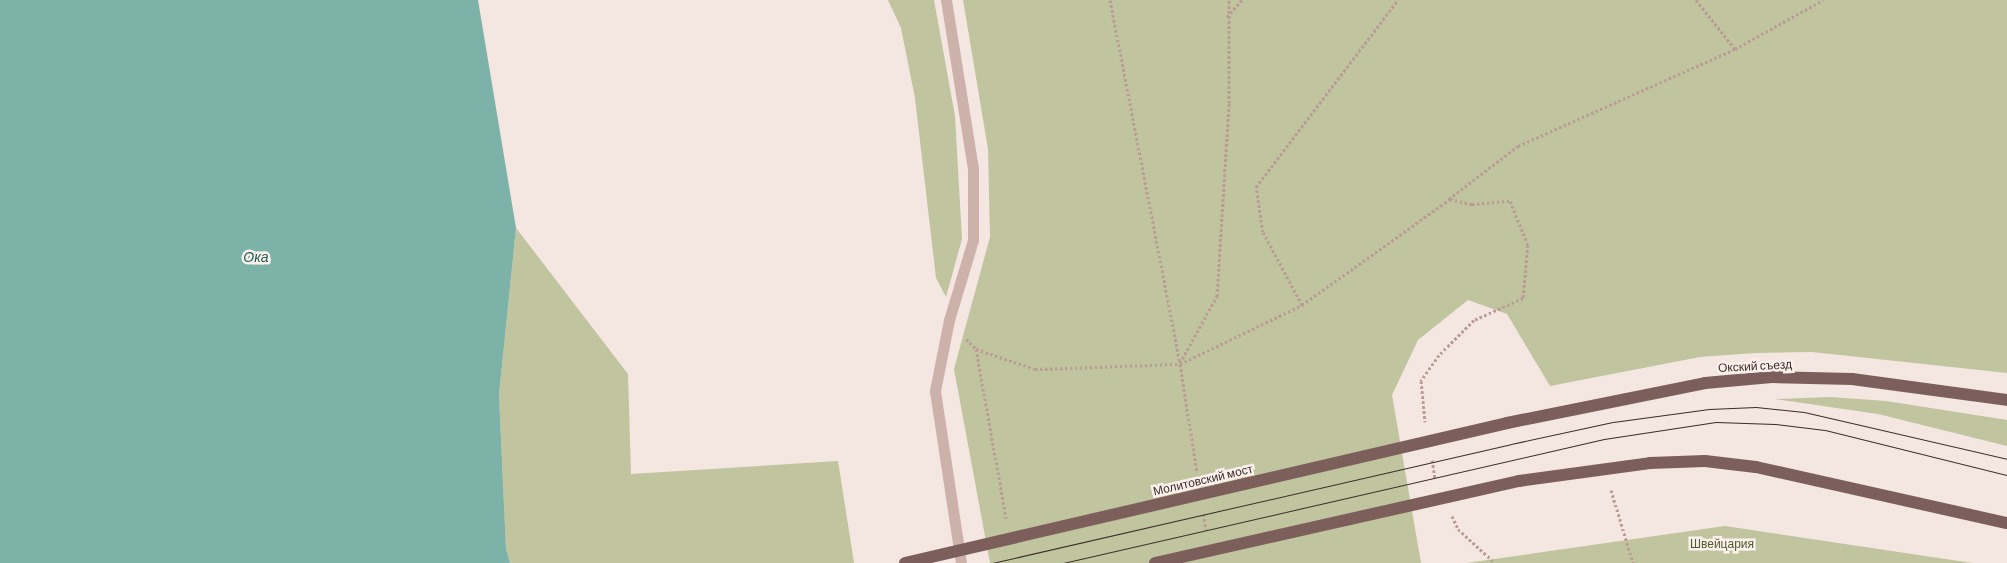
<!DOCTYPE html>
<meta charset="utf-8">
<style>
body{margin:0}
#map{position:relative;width:2007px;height:563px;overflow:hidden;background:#f4e6e0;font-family:Barlow,sans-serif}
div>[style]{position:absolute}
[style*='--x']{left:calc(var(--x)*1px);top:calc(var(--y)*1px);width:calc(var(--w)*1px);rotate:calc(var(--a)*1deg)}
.green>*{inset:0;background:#c0c49f}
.water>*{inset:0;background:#7db2a8}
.path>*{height:3px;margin-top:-1.5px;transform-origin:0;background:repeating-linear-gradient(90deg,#b99c95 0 2.5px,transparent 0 5px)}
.lane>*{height:11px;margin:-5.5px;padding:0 5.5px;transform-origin:5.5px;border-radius:5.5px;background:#cdb2ab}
.primary>*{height:12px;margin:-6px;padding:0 6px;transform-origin:6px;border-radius:6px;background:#7c5f5b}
.tram>*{height:1px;margin:-0.5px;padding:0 0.5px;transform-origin:0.5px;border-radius:0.5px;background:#3a2c2a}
.primary-bridge>*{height:12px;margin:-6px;padding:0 6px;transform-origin:6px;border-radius:6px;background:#7c5f5b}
span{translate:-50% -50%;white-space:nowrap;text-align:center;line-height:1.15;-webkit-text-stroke:5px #fbf1ec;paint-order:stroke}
.street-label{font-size:12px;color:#3a2c2a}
.park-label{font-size:12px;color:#53592d}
.water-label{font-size:14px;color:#1e5d53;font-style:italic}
</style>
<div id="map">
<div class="green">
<div style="clip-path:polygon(888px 0,934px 0,955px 116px,962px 239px,946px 297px,936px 278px,915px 98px,901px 28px)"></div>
<div style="clip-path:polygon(963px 0,2007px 0,2007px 373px,1812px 352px,1756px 353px,1700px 357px,1550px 386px,1507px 314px,1468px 300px,1418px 340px,1392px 395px,1421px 563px,990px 563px,954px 369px,990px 237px,988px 149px)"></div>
<div style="clip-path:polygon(516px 228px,628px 374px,631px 474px,838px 461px,854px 563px,510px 563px,506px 549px,499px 395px)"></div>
<div style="clip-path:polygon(1830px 397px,1886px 401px,2007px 420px,2007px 446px,1878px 414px,1775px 399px)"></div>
<div style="clip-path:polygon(1725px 526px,1972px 563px,1467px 563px)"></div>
</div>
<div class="water">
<div style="clip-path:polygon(0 0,478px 0,516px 228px,499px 395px,506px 549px,510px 563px,0 563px)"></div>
</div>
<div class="path">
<div style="--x:1110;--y:0;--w:371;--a:79.1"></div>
<div style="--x:1180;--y:364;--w:110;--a:81.1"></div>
<div style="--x:1227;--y:17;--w:23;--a:-49"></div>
<div style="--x:1735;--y:49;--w:101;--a:-29.1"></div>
<div style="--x:1449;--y:199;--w:87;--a:-37.5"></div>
<div style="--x:1518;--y:146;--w:238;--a:-24.1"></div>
<div style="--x:1735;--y:49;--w:63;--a:-128.5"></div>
<div style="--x:1302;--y:305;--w:83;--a:-118.1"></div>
<div style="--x:1263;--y:232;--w:46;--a:-98.8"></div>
<div style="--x:1256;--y:187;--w:235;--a:-52.8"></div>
<div style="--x:966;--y:339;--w:14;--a:45"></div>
<div style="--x:976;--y:349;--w:172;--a:79.9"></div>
<div style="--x:976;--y:349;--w:62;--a:18.7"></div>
<div style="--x:1035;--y:369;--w:145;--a:-2"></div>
<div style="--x:1180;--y:364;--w:136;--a:-25.8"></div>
<div style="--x:1302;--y:305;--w:182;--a:-35.6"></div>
<div style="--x:1450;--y:199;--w:23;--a:13"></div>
<div style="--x:1472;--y:204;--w:38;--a:-5"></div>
<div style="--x:1510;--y:201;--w:48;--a:67.8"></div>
<div style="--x:1528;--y:245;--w:53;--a:95.4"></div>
<div style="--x:1523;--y:298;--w:54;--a:155.8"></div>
<div style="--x:1474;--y:320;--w:49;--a:135"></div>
<div style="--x:1439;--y:355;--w:32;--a:125"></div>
<div style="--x:1421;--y:381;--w:41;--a:84.4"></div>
<div style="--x:1180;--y:363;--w:77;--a:-61.1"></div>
<div style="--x:1217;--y:296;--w:193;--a:-86.4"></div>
<div style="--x:1229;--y:103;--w:103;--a:-90"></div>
<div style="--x:1432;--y:460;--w:19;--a:81"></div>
<div style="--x:1611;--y:490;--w:76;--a:73.2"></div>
<div style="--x:1203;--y:514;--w:16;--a:79"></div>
<div style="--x:1452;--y:516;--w:14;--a:65"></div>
<div style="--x:1458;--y:529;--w:50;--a:42.6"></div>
</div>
<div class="lane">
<div style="--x:946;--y:0;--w:170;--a:80.9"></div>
<div style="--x:973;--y:168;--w:72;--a:90"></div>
<div style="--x:973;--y:240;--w:84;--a:106.7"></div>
<div style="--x:949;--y:320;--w:72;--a:101.2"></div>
<div style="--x:935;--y:391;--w:174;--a:81.4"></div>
</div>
<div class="primary">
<div style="--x:1507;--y:423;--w:202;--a:-11.4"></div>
<div style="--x:1705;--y:383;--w:67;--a:-5.1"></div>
<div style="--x:1772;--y:377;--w:80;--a:1.4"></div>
<div style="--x:1852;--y:379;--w:156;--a:7.7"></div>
<div style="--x:1519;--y:481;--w:132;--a:-7.8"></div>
<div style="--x:1650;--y:463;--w:55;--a:-2.1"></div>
<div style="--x:1705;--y:461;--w:51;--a:6.7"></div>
<div style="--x:1756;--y:467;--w:257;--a:12.6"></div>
</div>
<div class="tram">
<div style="--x:992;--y:563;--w:532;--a:-12.91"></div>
<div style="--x:1511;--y:444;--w:104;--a:-12.2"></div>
<div style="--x:1613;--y:422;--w:97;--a:-7.7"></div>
<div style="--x:1709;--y:409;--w:47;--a:-2.4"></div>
<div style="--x:1756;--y:407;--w:48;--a:5.9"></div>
<div style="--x:1804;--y:412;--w:208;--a:13"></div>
<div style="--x:1063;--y:563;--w:555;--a:-12.91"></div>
<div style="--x:1604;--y:439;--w:113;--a:-8.6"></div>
<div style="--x:1716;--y:422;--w:59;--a:1.9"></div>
<div style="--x:1775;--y:424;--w:50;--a:6.8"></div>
<div style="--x:1825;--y:430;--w:187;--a:13.9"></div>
</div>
<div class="primary-bridge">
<div style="--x:905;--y:563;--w:618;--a:-13.09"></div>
<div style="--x:1155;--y:563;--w:373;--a:-12.7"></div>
</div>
<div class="street-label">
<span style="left:1755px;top:366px;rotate:-3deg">Окский съезд</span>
<span style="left:1203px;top:480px;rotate:-13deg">Молитовский мост</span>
</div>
<div class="park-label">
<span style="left:1722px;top:544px">Швейцария</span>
</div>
<div class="water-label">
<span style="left:256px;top:257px">Ока</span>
</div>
</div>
